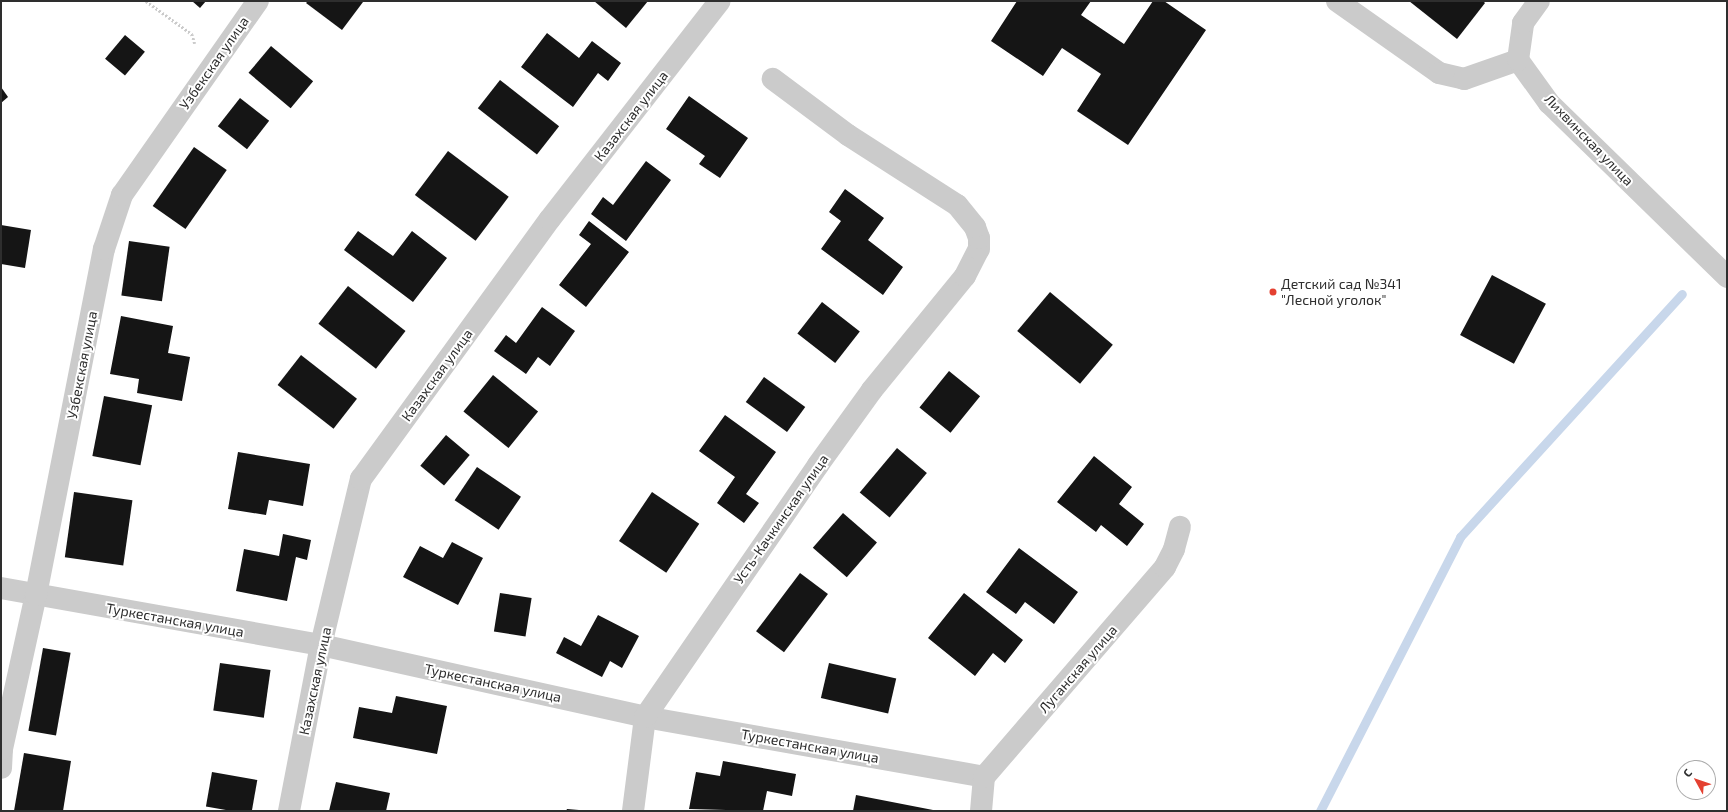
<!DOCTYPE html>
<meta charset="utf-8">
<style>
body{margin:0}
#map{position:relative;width:1728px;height:812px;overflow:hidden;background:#fff;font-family:"Exo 2",sans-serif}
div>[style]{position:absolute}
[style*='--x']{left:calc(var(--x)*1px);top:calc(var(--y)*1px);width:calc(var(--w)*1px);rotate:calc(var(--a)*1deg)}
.stream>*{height:9px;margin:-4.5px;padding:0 4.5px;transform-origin:4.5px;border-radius:4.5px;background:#c8d7eb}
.building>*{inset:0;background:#151515;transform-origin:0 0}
.path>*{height:2.5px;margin-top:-1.25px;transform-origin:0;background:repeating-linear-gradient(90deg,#cbcbcb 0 2px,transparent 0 4px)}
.minor>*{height:22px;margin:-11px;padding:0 11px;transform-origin:11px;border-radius:11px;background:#cbcbcb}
.dots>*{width:11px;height:11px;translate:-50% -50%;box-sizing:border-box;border:2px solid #fff;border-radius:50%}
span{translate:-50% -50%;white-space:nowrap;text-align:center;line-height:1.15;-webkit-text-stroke:4px #fff;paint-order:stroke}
.street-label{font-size:14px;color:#2e2e2e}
.poi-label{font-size:14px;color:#2e2e2e}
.left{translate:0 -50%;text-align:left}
.frame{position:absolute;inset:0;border:2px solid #2e2e2e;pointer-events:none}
.north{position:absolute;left:1676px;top:760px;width:40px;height:40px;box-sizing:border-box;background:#fff;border:1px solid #ababab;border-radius:50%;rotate:310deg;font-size:11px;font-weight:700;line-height:16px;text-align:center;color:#2e2e2e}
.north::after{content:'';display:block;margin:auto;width:14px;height:18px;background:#e44131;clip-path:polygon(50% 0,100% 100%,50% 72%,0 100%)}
</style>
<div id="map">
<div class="stream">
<div style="--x:1320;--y:811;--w:308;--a:-62.9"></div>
<div style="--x:1460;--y:537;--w:329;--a:-47.6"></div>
</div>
<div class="building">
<div style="clip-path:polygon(192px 1px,206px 1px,200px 8px)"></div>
<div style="clip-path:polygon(308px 1px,362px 1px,363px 2px,342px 30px,306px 3px)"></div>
<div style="clip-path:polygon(594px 1px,648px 1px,626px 28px)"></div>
<div style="clip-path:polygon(1017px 1px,1091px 1px,1081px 15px,1124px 44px,1153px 1px,1164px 1px,1206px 30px,1128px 145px,1077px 111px,1101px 74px,1062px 48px,1043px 76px,991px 41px)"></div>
<div style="clip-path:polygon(1409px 1px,1483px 1px,1485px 3px,1457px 39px)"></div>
<div style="clip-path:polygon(547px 33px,579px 58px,592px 41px,621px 63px,608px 81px,598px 73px,573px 107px,521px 67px)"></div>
<div style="left:125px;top:35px;width:26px;height:31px;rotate:40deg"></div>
<div style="left:271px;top:46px;width:55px;height:35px;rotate:40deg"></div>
<div style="left:500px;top:80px;width:75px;height:36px;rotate:38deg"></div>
<div style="clip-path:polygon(1px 87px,8px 97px,1px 103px)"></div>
<div style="clip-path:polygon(689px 96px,748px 138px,720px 178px,699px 164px,705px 156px,666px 129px)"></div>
<div style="left:240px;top:98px;width:37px;height:36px;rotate:38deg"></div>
<div style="left:194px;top:147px;width:40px;height:72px;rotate:35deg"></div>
<div style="left:448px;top:151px;width:76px;height:55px;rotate:37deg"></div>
<div style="clip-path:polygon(646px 161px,671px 180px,626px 241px,591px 214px,603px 197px,613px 205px)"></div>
<div style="clip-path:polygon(845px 189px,884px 218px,868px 240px,903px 267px,883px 295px,821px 249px,841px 221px,829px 212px)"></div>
<div style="clip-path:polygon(589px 221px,629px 252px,586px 307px,559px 285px,591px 244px,579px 235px)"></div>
<div style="clip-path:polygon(1px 225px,31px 230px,25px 268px,1px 264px)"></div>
<div style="clip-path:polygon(358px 231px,393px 256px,412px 231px,447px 258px,413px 302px,344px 250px)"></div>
<div style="left:129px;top:241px;width:41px;height:55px;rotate:8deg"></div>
<div style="left:1492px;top:275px;width:61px;height:68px;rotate:28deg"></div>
<div style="left:348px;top:286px;width:73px;height:48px;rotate:38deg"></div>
<div style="left:1050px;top:292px;width:82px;height:51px;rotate:40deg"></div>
<div style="left:822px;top:302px;width:48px;height:40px;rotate:38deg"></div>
<div style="clip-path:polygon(542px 307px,575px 331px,550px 366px,538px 357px,526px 374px,494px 351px,506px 335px,516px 343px)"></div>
<div style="clip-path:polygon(121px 316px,173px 326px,168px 353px,190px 357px,182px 401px,137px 393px,139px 379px,110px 374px)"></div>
<div style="left:301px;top:355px;width:71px;height:38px;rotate:38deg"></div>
<div style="left:949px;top:371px;width:40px;height:47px;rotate:39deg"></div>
<div style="left:493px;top:375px;width:58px;height:47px;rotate:39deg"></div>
<div style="left:764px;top:377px;width:51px;height:31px;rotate:36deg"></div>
<div style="left:104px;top:396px;width:49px;height:61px;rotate:11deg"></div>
<div style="clip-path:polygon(725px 415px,776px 452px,746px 494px,759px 503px,744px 523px,717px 503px,735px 477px,699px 451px)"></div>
<div style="left:446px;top:435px;width:31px;height:40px;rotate:40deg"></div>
<div style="left:897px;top:448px;width:39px;height:58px;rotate:40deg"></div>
<div style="clip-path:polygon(238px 452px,310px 464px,303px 506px,269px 500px,266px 515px,228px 509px)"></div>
<div style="clip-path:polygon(1094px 456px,1132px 487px,1119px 504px,1144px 524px,1127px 546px,1101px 525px,1096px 532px,1057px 502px)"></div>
<div style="left:477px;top:467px;width:53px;height:40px;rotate:34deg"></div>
<div style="left:74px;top:492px;width:59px;height:66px;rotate:8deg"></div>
<div style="left:652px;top:492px;width:57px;height:59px;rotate:34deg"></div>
<div style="left:843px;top:513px;width:45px;height:46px;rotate:41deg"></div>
<div style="clip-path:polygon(283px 534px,311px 540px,307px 560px,296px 557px,287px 601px,236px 591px,244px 549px,279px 556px)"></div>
<div style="clip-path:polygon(452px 542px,483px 558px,458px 605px,403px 577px,420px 546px,443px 558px)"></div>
<div style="clip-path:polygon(1019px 548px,1078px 592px,1054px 624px,1025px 602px,1016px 614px,986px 592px)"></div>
<div style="left:800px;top:573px;width:35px;height:73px;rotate:37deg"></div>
<div style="left:500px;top:593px;width:32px;height:39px;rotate:9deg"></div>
<div style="clip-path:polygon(964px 593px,1023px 640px,1005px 663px,993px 653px,975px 676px,928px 638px)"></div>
<div style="clip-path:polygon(598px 615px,639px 636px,622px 668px,610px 661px,602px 677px,556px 653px,564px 637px,581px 646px)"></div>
<div style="left:43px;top:648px;width:28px;height:84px;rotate:10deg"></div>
<div style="left:220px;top:663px;width:51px;height:48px;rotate:8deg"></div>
<div style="left:829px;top:663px;width:69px;height:36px;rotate:13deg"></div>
<div style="clip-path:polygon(396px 696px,447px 706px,437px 754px,353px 738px,359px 707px,392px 713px)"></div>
<div style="clip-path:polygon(24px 753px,71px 761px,63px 811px,14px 811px)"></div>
<div style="clip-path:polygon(723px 761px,796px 774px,792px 796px,767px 791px,763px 811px,689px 809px,696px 772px,720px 776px)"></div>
<div style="left:212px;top:772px;width:46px;height:35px;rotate:10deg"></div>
<div style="clip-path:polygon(336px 782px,390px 793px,386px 811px,329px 811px)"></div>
<div style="clip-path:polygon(856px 795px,933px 810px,933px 811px,853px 811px)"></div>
<div style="clip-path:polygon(567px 809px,579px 810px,579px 811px,566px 811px)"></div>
</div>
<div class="path">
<div style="--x:146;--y:1;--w:57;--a:35.7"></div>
<div style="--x:192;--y:34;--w:10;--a:73"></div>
</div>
<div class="minor">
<div style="--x:1337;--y:1;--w:125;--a:35.2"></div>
<div style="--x:1439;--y:73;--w:26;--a:13"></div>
<div style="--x:1464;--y:79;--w:57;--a:-19.4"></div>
<div style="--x:1518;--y:60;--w:53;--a:54.2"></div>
<div style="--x:1549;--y:103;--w:249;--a:44.3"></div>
<div style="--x:1518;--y:60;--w:37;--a:-82"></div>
<div style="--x:1523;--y:23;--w:27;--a:-54"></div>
<div style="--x:1;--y:588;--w:325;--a:10.1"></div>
<div style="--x:321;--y:645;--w:332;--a:12.5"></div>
<div style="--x:645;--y:717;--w:344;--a:10"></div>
<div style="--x:1;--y:768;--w:19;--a:-87"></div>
<div style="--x:2;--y:749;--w:158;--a:-77.6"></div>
<div style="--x:36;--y:595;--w:353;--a:-78.9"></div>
<div style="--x:104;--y:249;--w:57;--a:-71.6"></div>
<div style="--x:122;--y:195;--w:237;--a:-55"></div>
<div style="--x:289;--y:811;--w:169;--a:-79.1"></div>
<div style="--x:321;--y:645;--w:171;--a:-76.5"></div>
<div style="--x:361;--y:479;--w:321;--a:-54"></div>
<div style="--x:550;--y:219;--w:276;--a:-52.1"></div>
<div style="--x:633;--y:811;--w:95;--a:-82.7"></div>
<div style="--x:645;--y:717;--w:306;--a:-55.5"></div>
<div style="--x:818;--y:465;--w:92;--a:-54.2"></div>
<div style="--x:872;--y:390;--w:147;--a:-50.8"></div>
<div style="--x:965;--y:276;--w:30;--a:-63"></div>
<div style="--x:979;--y:249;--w:11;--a:-90"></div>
<div style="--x:979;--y:238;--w:12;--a:-110"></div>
<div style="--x:975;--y:227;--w:28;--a:-129"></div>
<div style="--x:957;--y:205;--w:130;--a:-147.3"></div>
<div style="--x:848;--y:135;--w:94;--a:-143.3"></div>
<div style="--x:981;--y:811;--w:34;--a:-85"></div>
<div style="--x:984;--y:777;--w:277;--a:-49.2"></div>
<div style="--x:1165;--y:567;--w:20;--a:-63"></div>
<div style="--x:1174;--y:549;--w:23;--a:-75"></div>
</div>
<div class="dots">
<div style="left:1273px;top:292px;background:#e44131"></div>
</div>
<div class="street-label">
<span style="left:214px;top:63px;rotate:-55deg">Узбекская улица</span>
<span style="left:631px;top:116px;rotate:-52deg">Казахская улица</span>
<span style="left:1589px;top:140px;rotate:46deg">Лихвинская улица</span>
<span style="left:82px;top:365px;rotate:-79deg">Узбекская улица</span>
<span style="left:437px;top:375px;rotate:-54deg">Казахская улица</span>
<span style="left:781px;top:519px;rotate:-55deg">Усть-Качкинская улица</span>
<span style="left:175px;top:620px;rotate:10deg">Туркестанская улица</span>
<span style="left:1078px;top:669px;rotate:-49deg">Луганская улица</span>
<span style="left:315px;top:681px;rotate:-78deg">Казахская улица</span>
<span style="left:493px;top:683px;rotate:12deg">Туркестанская улица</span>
<span style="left:810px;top:746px;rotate:10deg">Туркестанская улица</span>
</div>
<div class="poi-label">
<span class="left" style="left:1281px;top:292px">Детский сад №341<br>"Лесной уголок"</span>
</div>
<div class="frame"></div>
<div class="north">С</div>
</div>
